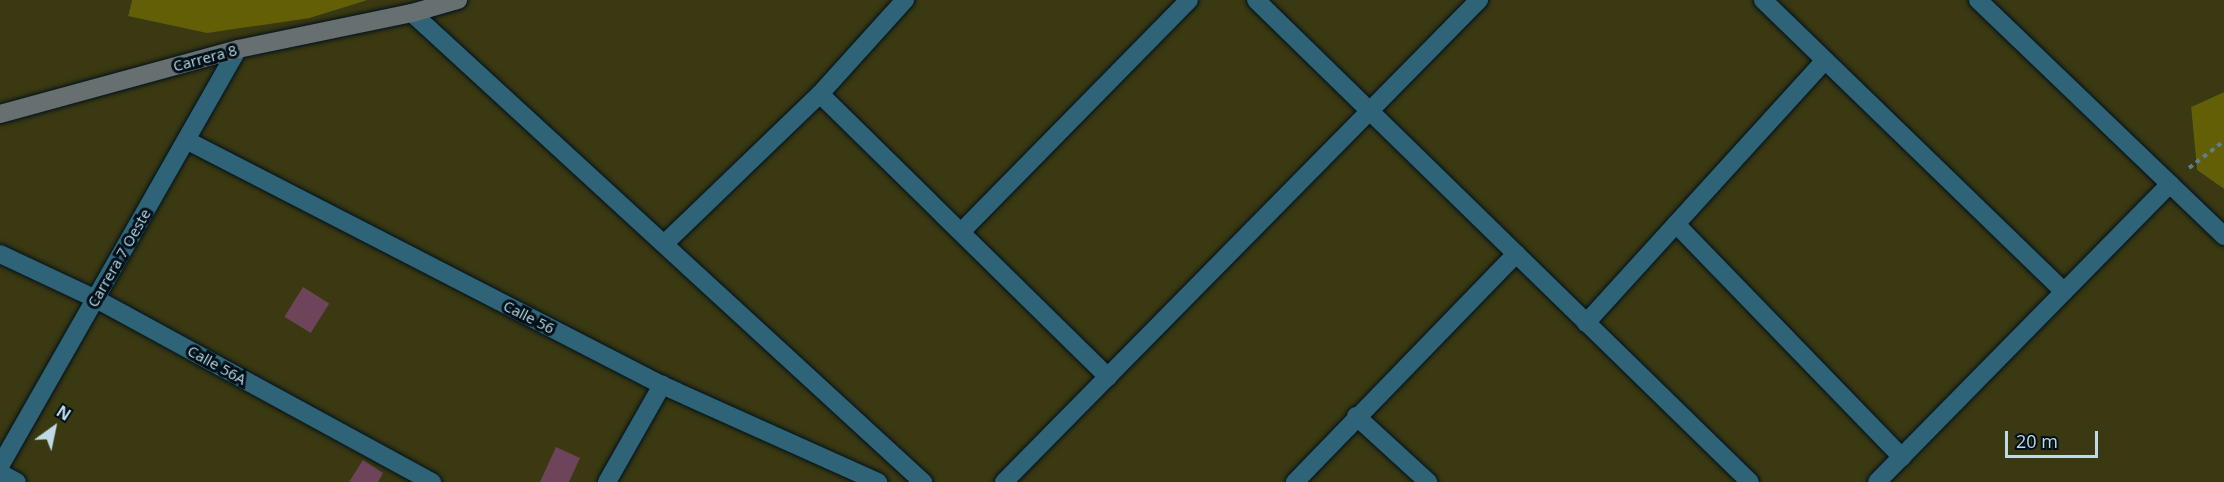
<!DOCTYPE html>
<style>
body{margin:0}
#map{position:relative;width:2224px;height:482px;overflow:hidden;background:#002938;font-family:"Open Sans",sans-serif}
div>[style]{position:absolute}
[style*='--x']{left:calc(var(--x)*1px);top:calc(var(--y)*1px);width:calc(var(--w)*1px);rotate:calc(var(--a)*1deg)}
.green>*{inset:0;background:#3a3912}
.forest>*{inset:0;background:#625f07}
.building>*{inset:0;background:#6d4459;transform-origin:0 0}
.path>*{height:4px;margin-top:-2px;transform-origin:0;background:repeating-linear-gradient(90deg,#5d7f8d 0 4.5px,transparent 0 9px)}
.roads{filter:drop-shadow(0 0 2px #00111b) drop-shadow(0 0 2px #00111b)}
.street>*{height:18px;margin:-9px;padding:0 9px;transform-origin:9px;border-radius:9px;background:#2f6378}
.secondary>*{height:18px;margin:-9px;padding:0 9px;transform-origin:9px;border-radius:9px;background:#677070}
span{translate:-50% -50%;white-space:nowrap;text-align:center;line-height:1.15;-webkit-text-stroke:6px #001019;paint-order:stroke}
.street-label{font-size:15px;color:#bfd9e5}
.north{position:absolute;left:24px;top:398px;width:60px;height:60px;-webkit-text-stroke:4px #001019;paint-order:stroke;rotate:33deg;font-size:16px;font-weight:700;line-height:24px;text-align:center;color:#bfd9e5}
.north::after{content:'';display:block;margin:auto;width:21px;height:27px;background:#bfd9e5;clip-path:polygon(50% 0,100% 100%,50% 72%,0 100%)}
.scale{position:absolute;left:2005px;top:431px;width:93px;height:27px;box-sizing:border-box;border:3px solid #bfd9e5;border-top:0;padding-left:8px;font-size:18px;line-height:21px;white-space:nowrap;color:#bfd9e5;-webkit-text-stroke:4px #001019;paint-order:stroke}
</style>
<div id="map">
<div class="green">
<div style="clip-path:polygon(0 0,132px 0,128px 15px,310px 18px,368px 0,2224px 0,2224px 92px,2191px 107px,2197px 170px,2224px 189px,2224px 482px,0 482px)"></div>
</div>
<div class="forest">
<div style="clip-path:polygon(132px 0,368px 0,310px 18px,207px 33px,128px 16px)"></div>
<div style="clip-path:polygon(2224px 92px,2224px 189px,2197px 170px,2191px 107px)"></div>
</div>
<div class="building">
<div style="left:303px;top:287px;width:31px;height:35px;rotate:32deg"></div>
<div style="clip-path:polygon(556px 447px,580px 458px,569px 482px,540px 482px)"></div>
<div style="clip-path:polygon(363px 460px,383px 473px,378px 482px,349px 482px)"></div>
</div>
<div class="path">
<div style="--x:2189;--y:168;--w:44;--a:-37.6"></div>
</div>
<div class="roads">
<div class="street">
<div style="--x:1256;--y:0;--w:690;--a:44.3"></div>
<div style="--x:1763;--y:0;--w:419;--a:44.1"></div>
<div style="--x:1978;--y:0;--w:341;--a:43.8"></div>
<div style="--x:412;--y:13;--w:694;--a:42.55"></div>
<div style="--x:820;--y:94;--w:404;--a:44.5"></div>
<div style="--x:186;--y:140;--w:535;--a:27.24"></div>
<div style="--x:662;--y:385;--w:237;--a:24.2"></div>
<div style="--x:1676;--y:224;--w:325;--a:45.9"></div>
<div style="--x:961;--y:232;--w:325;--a:-45.5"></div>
<div style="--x:664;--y:244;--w:216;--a:-43.9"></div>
<div style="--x:820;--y:94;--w:127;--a:-47.9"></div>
<div style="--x:0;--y:254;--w:106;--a:25.1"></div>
<div style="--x:96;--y:299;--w:383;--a:28.6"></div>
<div style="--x:1586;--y:323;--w:355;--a:-47.7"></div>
<div style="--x:1356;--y:416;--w:98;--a:42.5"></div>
<div style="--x:0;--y:466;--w:480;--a:-60.3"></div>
<div style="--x:0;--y:473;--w:19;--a:28"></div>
<div style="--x:607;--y:482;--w:112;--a:-60.4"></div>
<div style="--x:1004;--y:482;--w:677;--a:-45.42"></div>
<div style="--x:1295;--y:482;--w:318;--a:-45.9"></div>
<div style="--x:1877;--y:482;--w:418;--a:-45.5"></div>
</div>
<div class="secondary">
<div style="--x:0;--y:114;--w:247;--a:-15.3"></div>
<div style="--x:238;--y:49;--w:178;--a:-11.7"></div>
<div style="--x:412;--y:13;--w:48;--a:-15.8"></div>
</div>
</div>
<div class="street-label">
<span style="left:205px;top:58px;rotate:-15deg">Carrera 8</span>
<span style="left:119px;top:258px;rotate:-60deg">Carrera 7 Oeste</span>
<span style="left:529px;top:317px;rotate:27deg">Calle 56</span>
<span style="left:217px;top:365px;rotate:29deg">Calle 56A</span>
</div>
<div class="north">N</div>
<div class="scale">20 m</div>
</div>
